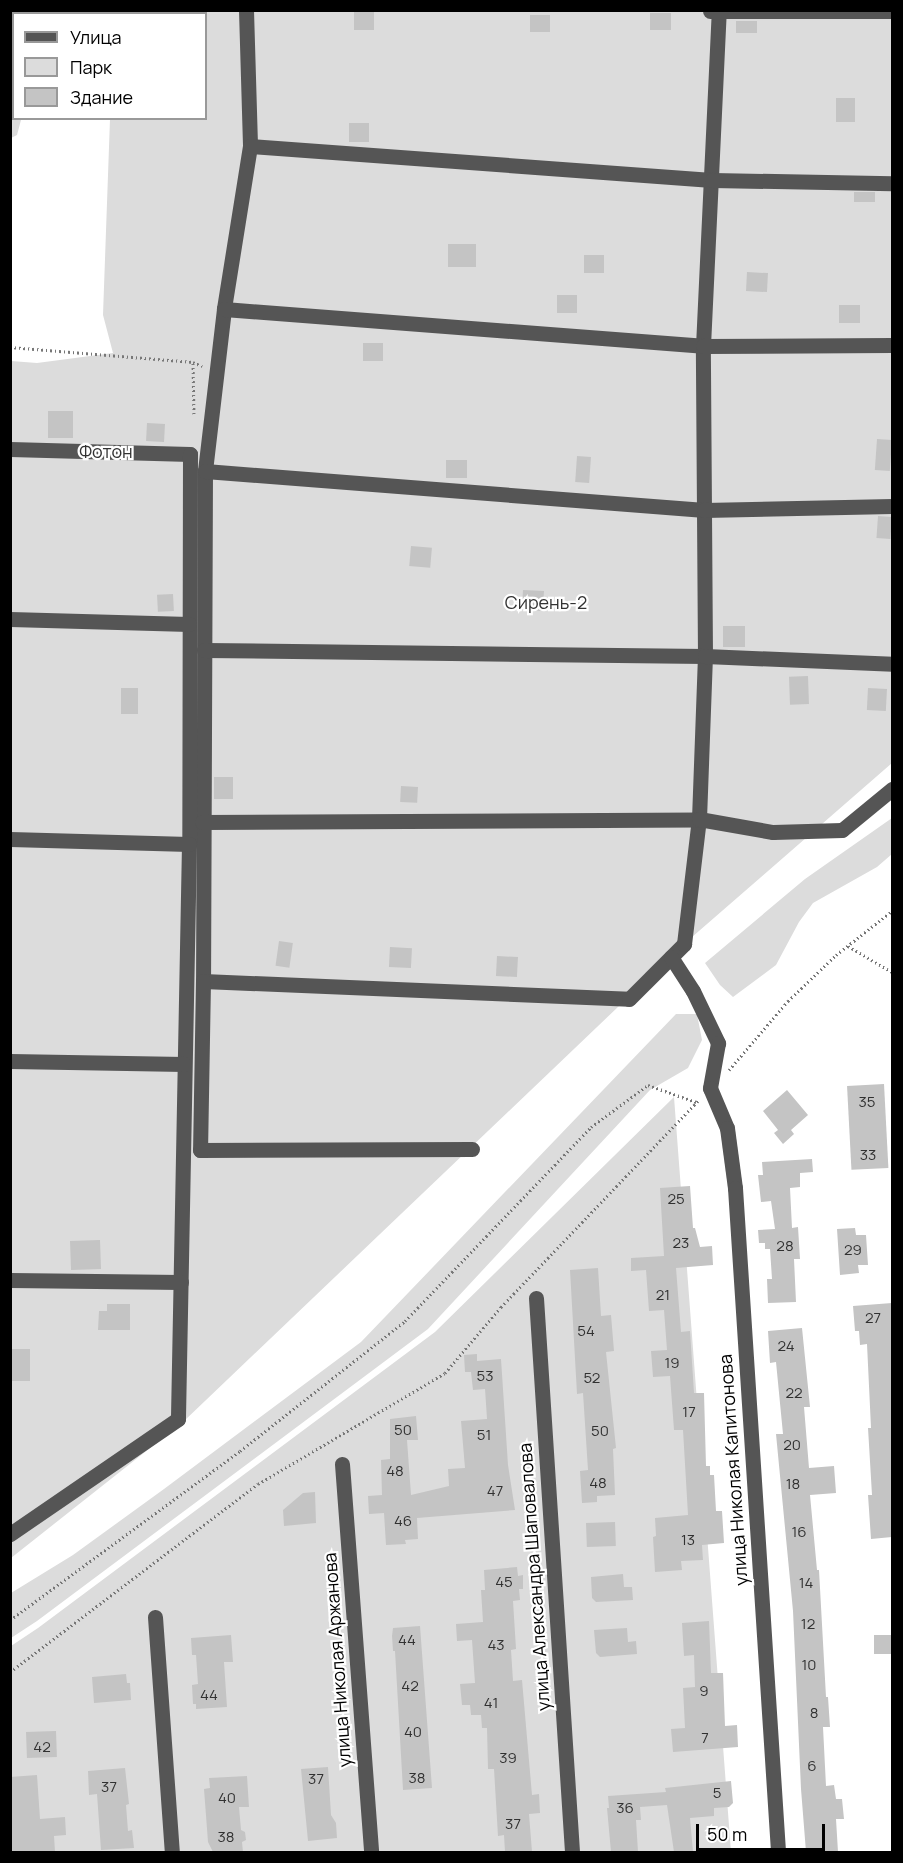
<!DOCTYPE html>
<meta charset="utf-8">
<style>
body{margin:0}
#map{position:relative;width:903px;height:1863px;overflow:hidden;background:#fff;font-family:Manrope,sans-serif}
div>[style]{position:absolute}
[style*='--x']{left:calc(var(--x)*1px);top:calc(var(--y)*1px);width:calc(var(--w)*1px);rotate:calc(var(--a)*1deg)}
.green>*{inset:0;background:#dcdcdc}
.building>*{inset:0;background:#c4c4c4;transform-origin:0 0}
.path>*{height:3px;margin-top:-1.5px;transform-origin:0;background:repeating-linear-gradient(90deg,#777 0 1.5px,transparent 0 4.5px)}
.minor>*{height:15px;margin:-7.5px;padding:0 7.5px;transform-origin:7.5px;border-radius:7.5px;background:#555}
span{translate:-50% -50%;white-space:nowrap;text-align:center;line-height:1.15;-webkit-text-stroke:4.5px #fff;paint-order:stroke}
.number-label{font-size:15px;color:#313131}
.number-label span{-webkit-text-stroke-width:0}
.park-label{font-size:18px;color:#333}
.street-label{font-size:18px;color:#000}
.frame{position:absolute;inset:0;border:12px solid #000;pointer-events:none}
.legend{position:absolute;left:12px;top:12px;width:195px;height:108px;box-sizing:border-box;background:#fff;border:2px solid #999;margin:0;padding:8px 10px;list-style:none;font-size:18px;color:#000}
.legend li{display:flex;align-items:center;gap:12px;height:30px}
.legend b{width:30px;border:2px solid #999}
.scale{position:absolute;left:696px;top:1824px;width:129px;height:27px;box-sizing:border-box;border:3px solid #000;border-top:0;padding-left:8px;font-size:18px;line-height:21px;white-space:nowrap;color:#000;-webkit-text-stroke:4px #fff;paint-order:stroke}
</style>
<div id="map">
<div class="green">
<div style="clip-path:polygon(95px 11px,892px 11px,892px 763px,684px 944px,183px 1422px,11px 1558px,11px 361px,37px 363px,113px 353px,103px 315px,110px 119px,206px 118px,206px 14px,96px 14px)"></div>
<div style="clip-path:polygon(11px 105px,13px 105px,14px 118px,21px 120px,17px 135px,11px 138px)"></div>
<div style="clip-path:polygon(892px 818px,892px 854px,877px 867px,813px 903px,799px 922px,776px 965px,733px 997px,720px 985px,705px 963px,805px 879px)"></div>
<div style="clip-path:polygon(676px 1014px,697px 1014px,702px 1040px,688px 1068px,650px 1090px,428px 1329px,37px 1621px,11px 1638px,11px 1593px,73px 1555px,164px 1489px,361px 1342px)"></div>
<div style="clip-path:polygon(674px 1097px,731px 1852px,11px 1852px,11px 1646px,38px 1628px,435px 1332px)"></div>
</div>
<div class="building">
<div style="left:354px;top:12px;width:20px;height:18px"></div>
<div style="left:650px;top:13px;width:21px;height:17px"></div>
<div style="left:530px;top:15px;width:20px;height:17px"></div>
<div style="left:736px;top:21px;width:21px;height:12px"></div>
<div style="left:836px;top:98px;width:19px;height:24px"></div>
<div style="left:349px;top:123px;width:20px;height:19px"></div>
<div style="left:854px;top:192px;width:21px;height:10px"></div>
<div style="left:448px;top:244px;width:28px;height:23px"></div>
<div style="left:584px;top:255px;width:20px;height:18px"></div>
<div style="left:747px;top:272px;width:21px;height:19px;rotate:3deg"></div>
<div style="left:557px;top:295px;width:20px;height:18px"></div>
<div style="left:839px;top:305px;width:21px;height:18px"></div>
<div style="left:363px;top:343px;width:20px;height:18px"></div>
<div style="left:48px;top:411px;width:25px;height:27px"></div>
<div style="left:147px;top:423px;width:18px;height:18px;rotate:3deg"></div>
<div style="left:877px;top:439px;width:15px;height:31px;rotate:4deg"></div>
<div style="left:577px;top:456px;width:14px;height:26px;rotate:4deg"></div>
<div style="left:446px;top:460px;width:21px;height:18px"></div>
<div style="left:878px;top:516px;width:14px;height:22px;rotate:4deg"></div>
<div style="left:411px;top:546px;width:21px;height:20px;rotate:5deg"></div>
<div style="left:523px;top:590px;width:21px;height:20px;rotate:3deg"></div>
<div style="left:173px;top:594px;width:17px;height:16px;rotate:87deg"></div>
<div style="left:723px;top:626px;width:22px;height:21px"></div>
<div style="left:808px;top:676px;width:28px;height:19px;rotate:88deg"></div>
<div style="left:138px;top:688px;width:26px;height:17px;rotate:90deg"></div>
<div style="left:868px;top:688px;width:19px;height:22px;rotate:3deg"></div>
<div style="left:214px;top:777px;width:19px;height:22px"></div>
<div style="left:401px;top:786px;width:17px;height:16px;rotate:3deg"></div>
<div style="left:279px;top:941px;width:14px;height:25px;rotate:8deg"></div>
<div style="left:390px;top:947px;width:22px;height:20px;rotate:3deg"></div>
<div style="left:497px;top:956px;width:21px;height:20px;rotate:3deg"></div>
<div style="left:884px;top:1084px;width:84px;height:37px;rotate:87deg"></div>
<div style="clip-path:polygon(787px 1090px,808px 1115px,791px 1130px,794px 1134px,783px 1144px,774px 1133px,778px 1130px,763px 1111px)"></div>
<div style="clip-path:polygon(812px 1159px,813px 1172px,800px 1173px,800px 1187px,790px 1188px,792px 1228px,798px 1227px,800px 1259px,794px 1259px,796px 1302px,768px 1303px,767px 1279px,772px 1279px,770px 1249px,765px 1249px,765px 1243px,759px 1243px,758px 1230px,775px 1229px,771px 1201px,761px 1202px,758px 1175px,763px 1175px,762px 1162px)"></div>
<div style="clip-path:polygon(690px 1186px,693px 1228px,695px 1228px,700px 1247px,712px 1246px,713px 1265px,676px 1268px,681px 1332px,690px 1331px,694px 1393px,704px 1393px,706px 1466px,710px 1466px,710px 1475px,714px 1475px,716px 1511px,722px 1511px,724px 1543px,702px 1545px,703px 1560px,681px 1561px,682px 1570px,655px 1572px,653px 1537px,656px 1536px,655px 1518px,688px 1515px,683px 1430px,674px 1430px,670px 1376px,653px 1377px,651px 1351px,667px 1350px,664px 1310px,649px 1311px,646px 1270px,631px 1271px,631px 1258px,664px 1256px,660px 1188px)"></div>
<div style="clip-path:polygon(855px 1228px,856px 1235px,866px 1235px,868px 1265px,858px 1265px,859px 1273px,840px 1275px,837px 1229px)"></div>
<div style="left:100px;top:1240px;width:29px;height:30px;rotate:88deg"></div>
<div style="clip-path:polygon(598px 1268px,601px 1316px,611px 1315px,614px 1351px,606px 1352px,616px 1448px,613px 1449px,615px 1495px,597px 1496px,597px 1502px,582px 1503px,580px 1471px,588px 1470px,583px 1393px,577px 1394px,570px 1270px)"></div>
<div style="clip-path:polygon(892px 1303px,892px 1537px,871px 1539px,868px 1495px,872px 1495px,868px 1428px,871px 1428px,867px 1344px,860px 1345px,859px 1331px,855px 1331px,853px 1306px)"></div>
<div style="clip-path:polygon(107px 1304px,130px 1304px,130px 1330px,98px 1330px,99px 1311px,107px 1311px)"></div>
<div style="clip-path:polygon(802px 1328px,810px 1407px,804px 1407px,809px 1468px,834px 1466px,836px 1493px,810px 1495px,817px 1570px,819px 1570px,826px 1697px,828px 1697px,830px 1727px,823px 1727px,826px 1786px,834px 1785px,836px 1799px,842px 1799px,844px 1819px,836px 1819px,838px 1852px,806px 1852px,801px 1789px,793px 1611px,776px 1434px,783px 1434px,776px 1362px,770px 1363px,768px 1331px)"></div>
<div style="left:10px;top:1349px;width:20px;height:32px"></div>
<div style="clip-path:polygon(477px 1354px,477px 1361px,501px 1359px,508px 1465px,515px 1510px,417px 1518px,418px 1539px,405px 1540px,406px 1544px,386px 1545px,384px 1513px,369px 1514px,368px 1496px,382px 1495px,381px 1460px,390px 1459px,390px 1419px,416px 1416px,418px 1440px,407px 1440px,411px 1495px,449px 1486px,448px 1469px,465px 1468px,461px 1421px,487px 1419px,485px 1389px,473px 1390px,471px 1372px,465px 1372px,464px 1355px)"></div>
<div style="clip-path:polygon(315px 1492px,316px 1523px,284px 1526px,283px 1510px,303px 1493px)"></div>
<div style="left:615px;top:1522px;width:24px;height:29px;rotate:88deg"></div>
<div style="clip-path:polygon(517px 1567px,518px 1576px,523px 1575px,523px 1589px,519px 1589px,520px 1600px,513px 1601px,516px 1649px,511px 1650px,513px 1681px,522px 1680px,532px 1795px,539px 1794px,540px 1813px,529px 1814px,532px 1852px,505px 1852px,504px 1835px,498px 1836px,494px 1769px,488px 1769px,487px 1728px,482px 1728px,481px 1715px,471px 1715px,470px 1705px,462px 1705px,460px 1684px,475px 1683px,472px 1640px,457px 1641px,456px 1624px,483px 1622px,481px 1590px,485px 1590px,484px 1570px)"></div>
<div style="clip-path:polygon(623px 1574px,624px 1587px,632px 1587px,633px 1600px,596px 1602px,592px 1598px,591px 1577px)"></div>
<div style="clip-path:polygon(709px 1621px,711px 1673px,723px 1673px,725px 1726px,737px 1725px,738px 1747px,673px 1752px,671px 1729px,685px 1728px,683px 1688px,695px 1687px,694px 1655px,684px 1656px,682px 1623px)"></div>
<div style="clip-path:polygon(420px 1626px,432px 1788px,403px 1790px,395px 1651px,393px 1651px,392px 1636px,393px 1628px)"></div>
<div style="clip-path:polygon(627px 1628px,628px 1642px,636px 1641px,637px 1654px,600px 1657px,596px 1653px,594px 1630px)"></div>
<div style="clip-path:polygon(231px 1635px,233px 1662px,224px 1662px,227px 1707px,196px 1709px,196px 1704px,193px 1704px,192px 1685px,198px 1684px,196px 1655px,192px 1655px,191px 1638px)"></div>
<div style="left:892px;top:1635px;width:19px;height:18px;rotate:90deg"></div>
<div style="clip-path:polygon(126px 1674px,127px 1683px,130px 1683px,131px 1700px,94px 1703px,92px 1677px)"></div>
<div style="left:56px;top:1731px;width:26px;height:30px;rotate:88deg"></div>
<div style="clip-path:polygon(328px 1767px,331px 1815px,336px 1823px,337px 1838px,308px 1841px,301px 1769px)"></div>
<div style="clip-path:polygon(125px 1768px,129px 1804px,126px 1805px,128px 1831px,132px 1830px,134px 1848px,101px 1850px,97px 1794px,89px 1795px,88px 1771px)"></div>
<div style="clip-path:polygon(37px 1775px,40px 1819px,65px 1817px,66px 1835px,54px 1836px,55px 1852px,11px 1852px,10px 1777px)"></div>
<div style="clip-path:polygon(247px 1776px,249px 1807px,239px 1807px,241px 1830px,245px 1832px,246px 1840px,242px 1842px,243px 1852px,213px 1852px,208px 1842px,204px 1789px,210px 1788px,209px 1778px)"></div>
<div style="clip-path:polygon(731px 1781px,733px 1803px,729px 1807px,714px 1808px,714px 1816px,690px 1818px,693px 1852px,674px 1852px,667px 1805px,640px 1807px,641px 1820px,636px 1820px,638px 1852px,611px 1852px,607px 1808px,609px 1808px,608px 1796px,666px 1792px,665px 1788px)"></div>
</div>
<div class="path">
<div style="--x:10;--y:347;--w:184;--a:4.7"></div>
<div style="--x:193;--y:362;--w:10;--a:24"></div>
<div style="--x:193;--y:363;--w:51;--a:88.9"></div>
<div style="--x:848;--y:946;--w:51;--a:30.6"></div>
<div style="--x:729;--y:1070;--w:91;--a:-49.5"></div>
<div style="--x:788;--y:1001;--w:66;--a:-43.8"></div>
<div style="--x:836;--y:955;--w:71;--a:-38.2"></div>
<div style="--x:10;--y:1620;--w:285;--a:-36.3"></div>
<div style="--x:240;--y:1451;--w:210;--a:-38.2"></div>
<div style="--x:405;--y:1321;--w:269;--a:-46.2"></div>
<div style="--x:591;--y:1127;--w:71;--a:-36.4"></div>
<div style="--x:648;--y:1085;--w:51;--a:19.5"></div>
<div style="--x:10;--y:1672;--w:311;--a:-37.2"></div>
<div style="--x:258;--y:1484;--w:217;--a:-30.7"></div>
<div style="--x:445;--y:1373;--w:87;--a:-49.7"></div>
<div style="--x:501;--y:1307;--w:286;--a:-46.3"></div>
</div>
<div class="minor">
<div style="--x:246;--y:10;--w:136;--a:88.3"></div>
<div style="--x:250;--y:146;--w:165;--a:99.1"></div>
<div style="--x:224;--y:309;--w:163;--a:96.7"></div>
<div style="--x:205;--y:471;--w:510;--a:90.22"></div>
<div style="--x:203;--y:981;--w:426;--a:2.4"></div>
<div style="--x:629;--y:999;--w:78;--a:-45"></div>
<div style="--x:684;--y:944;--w:126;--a:-83.2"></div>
<div style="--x:699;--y:819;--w:163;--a:-87.9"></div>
<div style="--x:705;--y:656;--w:310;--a:-90.4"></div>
<div style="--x:703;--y:346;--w:336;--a:-87.3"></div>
<div style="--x:710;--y:11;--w:182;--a:0"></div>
<div style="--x:250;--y:146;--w:463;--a:4.2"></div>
<div style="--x:712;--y:180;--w:180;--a:1"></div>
<div style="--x:224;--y:309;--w:480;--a:4.4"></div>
<div style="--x:703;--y:346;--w:189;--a:-0.3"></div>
<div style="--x:10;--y:449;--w:180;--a:1.6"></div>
<div style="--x:190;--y:454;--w:390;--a:90.1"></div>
<div style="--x:189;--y:844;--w:575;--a:91.1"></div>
<div style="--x:178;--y:1419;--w:204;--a:145.6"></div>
<div style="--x:205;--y:471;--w:501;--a:4.47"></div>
<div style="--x:704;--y:510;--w:188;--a:-1.2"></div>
<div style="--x:10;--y:619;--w:179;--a:1.6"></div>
<div style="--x:204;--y:650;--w:501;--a:0.69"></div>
<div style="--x:705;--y:656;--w:187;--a:2.4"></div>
<div style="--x:202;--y:822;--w:497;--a:-0.3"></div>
<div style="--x:699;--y:819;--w:75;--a:10"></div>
<div style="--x:773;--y:832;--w:69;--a:-1.7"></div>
<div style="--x:842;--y:830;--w:65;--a:-39.4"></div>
<div style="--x:10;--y:839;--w:179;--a:1.6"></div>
<div style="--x:671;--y:957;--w:40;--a:57.1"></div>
<div style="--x:693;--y:991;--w:58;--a:64.3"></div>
<div style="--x:718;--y:1043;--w:46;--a:100.1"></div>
<div style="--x:710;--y:1088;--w:43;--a:67"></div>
<div style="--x:727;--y:1128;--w:61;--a:82.4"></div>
<div style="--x:735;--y:1188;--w:665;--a:86.29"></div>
<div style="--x:203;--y:981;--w:169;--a:91"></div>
<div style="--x:200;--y:1150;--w:272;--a:-0.2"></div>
<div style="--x:10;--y:1061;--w:174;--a:1"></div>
<div style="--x:10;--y:1280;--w:171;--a:0.7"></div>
<div style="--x:536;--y:1298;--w:555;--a:86.28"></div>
<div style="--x:342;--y:1464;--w:389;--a:85.7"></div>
<div style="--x:155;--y:1617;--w:236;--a:85.9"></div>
</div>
<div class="number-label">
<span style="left:867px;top:1102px">35</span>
<span style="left:868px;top:1155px">33</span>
<span style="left:676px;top:1199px">25</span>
<span style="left:681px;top:1243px">23</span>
<span style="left:785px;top:1246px">28</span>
<span style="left:853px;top:1250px">29</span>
<span style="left:663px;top:1295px">21</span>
<span style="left:873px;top:1318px">27</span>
<span style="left:586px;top:1331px">54</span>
<span style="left:786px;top:1346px">24</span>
<span style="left:672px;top:1363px">19</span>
<span style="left:485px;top:1376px">53</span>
<span style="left:592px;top:1378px">52</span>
<span style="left:794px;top:1393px">22</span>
<span style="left:689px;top:1412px">17</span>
<span style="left:403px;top:1430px">50</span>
<span style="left:600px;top:1431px">50</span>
<span style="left:484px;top:1435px">51</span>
<span style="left:792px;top:1445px">20</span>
<span style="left:395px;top:1471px">48</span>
<span style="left:598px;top:1483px">48</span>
<span style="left:793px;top:1484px">18</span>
<span style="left:495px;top:1491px">47</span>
<span style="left:403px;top:1521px">46</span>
<span style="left:799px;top:1532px">16</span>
<span style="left:688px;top:1540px">13</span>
<span style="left:504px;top:1582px">45</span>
<span style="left:806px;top:1583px">14</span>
<span style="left:808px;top:1624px">12</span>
<span style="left:407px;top:1640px">44</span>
<span style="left:496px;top:1645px">43</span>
<span style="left:809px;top:1665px">10</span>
<span style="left:410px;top:1686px">42</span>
<span style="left:704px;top:1691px">9</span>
<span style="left:209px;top:1695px">44</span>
<span style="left:491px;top:1703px">41</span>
<span style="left:814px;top:1713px">8</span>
<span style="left:413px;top:1732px">40</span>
<span style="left:705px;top:1738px">7</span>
<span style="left:42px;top:1747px">42</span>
<span style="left:508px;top:1758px">39</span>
<span style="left:812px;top:1766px">6</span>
<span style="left:417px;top:1778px">38</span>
<span style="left:316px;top:1779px">37</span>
<span style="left:109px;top:1787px">37</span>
<span style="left:717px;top:1793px">5</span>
<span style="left:227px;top:1798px">40</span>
<span style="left:625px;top:1808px">36</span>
<span style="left:513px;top:1824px">37</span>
<span style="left:226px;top:1837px">38</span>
</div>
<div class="park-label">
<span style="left:106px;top:451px">Фотон</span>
<span style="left:546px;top:602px">Сирень-2</span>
</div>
<div class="street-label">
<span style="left:733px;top:1470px;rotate:-94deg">улица Николая Капитонова</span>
<span style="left:534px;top:1577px;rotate:-94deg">улица Александра Шаповалова</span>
<span style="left:337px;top:1660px;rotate:-94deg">улица Николая Аржанова</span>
</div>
<div class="frame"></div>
<ul class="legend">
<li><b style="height:8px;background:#555"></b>Улица</li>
<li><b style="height:16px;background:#dcdcdc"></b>Парк</li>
<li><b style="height:16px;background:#c4c4c4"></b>Здание</li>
</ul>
<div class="scale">50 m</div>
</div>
